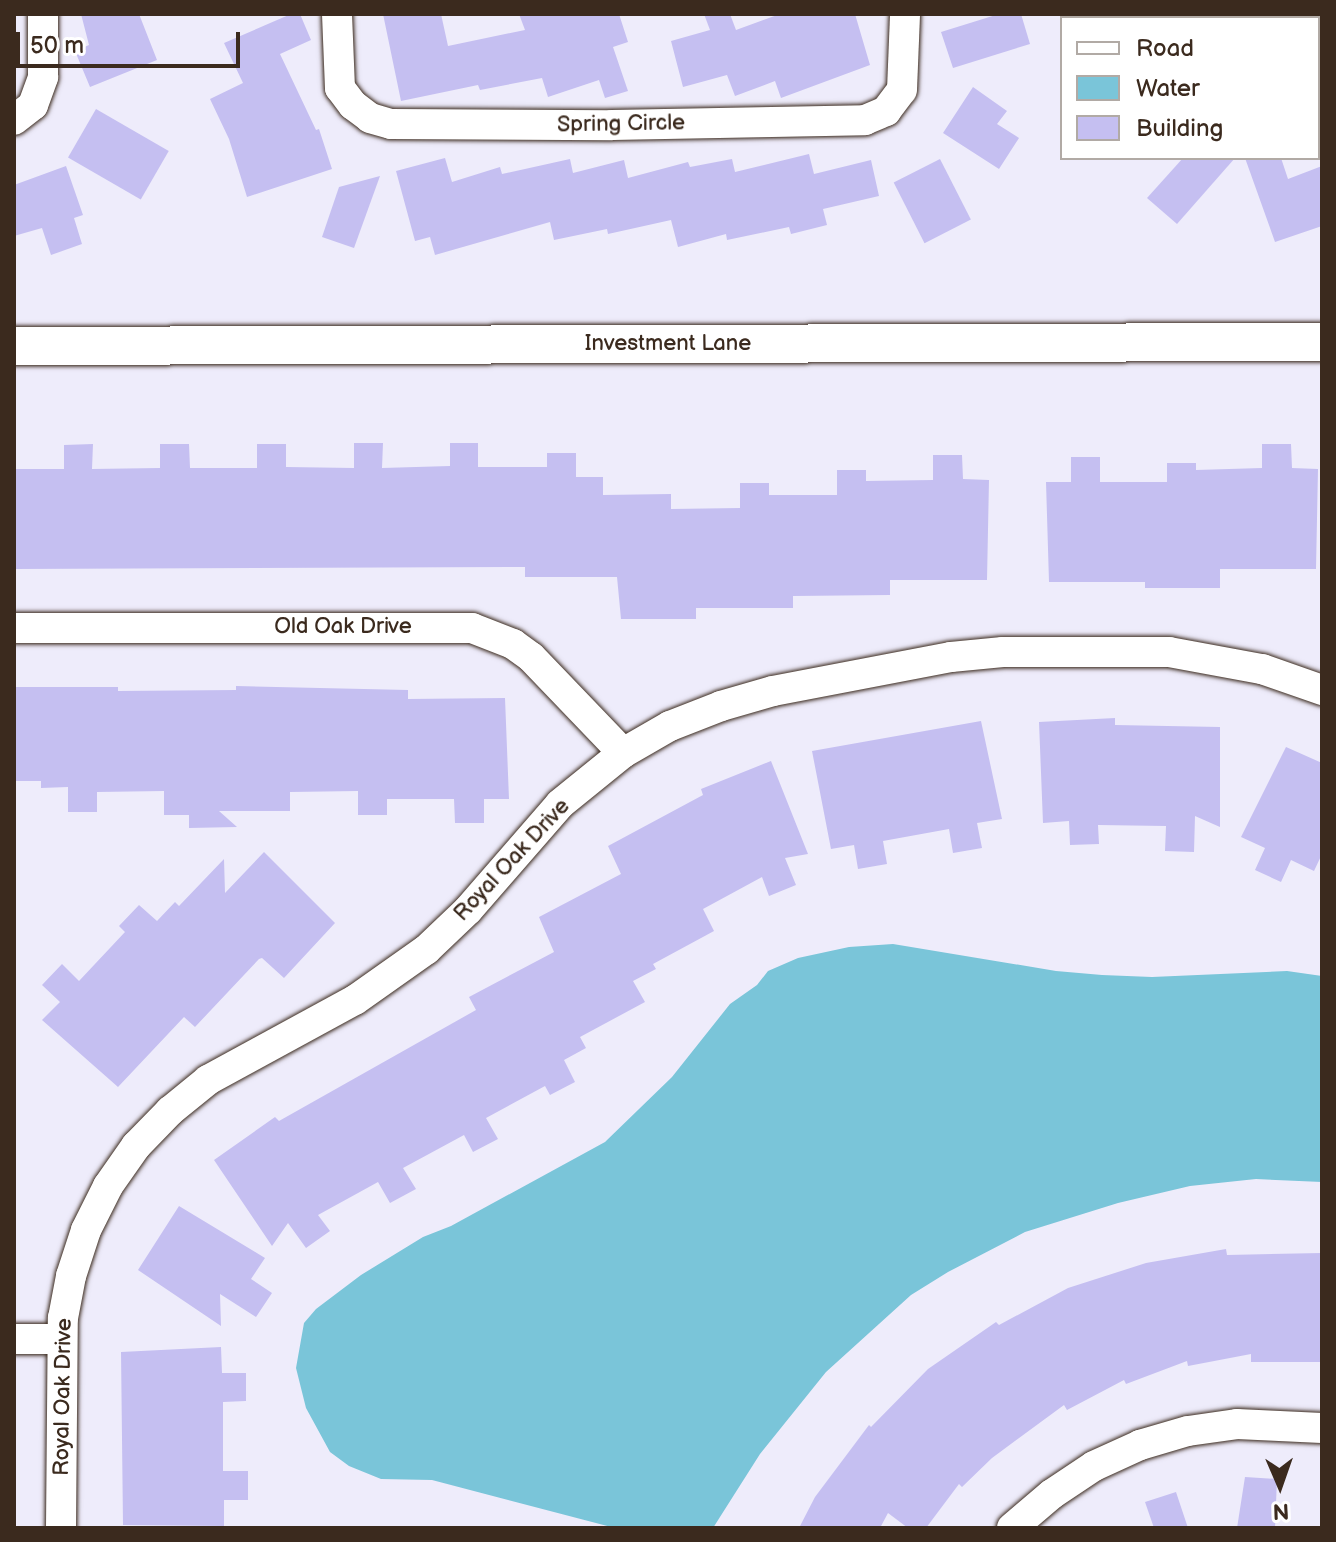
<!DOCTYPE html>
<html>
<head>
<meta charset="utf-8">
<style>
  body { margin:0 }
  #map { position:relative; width:1336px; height:1542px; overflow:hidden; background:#eeecfb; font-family:"Balsamiq Sans",sans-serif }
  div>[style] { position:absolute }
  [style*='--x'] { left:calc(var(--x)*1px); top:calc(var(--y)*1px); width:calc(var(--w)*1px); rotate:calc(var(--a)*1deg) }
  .water>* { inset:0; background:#7ac5d9 }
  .building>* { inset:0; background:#c5bff1; transform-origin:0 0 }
  .roads { filter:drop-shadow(0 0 2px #3b2a1e) drop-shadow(0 0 2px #3b2a1e) }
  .minor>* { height:30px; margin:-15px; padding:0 15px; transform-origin:15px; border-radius:15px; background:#fff }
  .tertiary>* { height:38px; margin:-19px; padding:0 19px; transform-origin:19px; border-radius:19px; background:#fff }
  span { translate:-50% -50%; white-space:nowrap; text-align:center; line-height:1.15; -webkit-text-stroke:6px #fff; paint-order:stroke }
  .street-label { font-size:22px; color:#3b2a1e }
  .frame { position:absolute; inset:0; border:16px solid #3b2a1e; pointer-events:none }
  .legend { position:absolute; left:1060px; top:16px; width:260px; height:144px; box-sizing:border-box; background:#fff; border:2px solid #b1aaa5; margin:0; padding:10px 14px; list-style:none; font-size:24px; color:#3b2a1e }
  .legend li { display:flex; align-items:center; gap:16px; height:40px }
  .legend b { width:40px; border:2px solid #b1aaa5 }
  .north { position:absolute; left:1240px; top:1446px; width:80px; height:80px; -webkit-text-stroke:6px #fff; paint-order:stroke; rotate:178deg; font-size:22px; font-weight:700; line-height:32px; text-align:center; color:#3b2a1e }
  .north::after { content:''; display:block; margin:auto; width:28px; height:36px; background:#3b2a1e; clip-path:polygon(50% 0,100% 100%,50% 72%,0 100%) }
  .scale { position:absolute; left:16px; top:32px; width:224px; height:36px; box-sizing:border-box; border:4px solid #3b2a1e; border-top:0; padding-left:10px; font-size:24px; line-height:28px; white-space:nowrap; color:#3b2a1e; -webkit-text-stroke:6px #fff; paint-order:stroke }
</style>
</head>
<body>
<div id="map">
  <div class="water">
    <div style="clip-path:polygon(893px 944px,1056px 971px,1102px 975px,1152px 977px,1287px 971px,1322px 976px,1322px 1182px,1256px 1179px,1190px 1186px,1118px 1203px,1025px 1232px,948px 1272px,911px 1295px,826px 1372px,760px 1454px,713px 1528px,615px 1528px,432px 1480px,381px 1479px,349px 1466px,330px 1452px,306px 1408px,296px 1368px,304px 1323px,316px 1309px,361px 1275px,423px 1237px,451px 1226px,605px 1142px,672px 1077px,730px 1004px,757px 985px,768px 971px,798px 958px,849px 947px)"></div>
  </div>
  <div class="building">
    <div style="clip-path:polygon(81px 14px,139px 14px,157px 60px,90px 87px,75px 51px,89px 45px)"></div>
    <div style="clip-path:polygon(291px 14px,300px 14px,311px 40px,280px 54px,316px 130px,319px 129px,332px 169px,247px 197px,229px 139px,210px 99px,243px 83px,224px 43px)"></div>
    <div style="clip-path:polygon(383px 14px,441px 14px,448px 46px,525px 30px,519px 14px,619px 14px,628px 42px,613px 47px,628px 91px,605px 98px,599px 80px,548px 97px,542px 78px,480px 90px,478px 85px,401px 101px)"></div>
    <div style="clip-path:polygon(704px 14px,730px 14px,736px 30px,780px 14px,855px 14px,870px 65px,781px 98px,775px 81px,735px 96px,727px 75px,683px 87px,671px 41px,710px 30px)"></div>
    <div style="clip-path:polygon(999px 14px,1021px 14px,1030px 44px,953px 68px,941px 32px)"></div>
    <div style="clip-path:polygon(973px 87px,1007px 111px,997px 124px,1019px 138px,999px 169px,943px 133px)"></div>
    <div style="left:96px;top:109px;width:84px;height:56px;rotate:30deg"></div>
    <div style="clip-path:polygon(809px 154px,814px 174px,871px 160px,879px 196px,823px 209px,827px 225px,791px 234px,789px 227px,727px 240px,726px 234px,678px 247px,671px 220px,608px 234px,607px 229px,554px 240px,550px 222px,435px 255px,430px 237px,415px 241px,396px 171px,445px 158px,452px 182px,500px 167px,502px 174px,570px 159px,573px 173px,624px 160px,628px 178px,688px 162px,690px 167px,732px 159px,735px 172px)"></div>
    <div style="clip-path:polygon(1183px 158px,1235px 158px,1177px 224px,1147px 198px)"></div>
    <div style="clip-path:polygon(1245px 158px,1281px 158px,1288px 179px,1322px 166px,1322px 226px,1275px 242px)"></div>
    <div style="left:940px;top:159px;width:68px;height:52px;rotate:63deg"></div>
    <div style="clip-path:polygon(66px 166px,83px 215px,74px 218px,82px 244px,51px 255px,42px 228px,14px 236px,14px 185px)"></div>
    <div style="clip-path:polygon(380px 176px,354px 248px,322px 237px,339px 187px)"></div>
    <div style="clip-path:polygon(354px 443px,383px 443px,382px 468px,450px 466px,450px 443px,478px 443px,478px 467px,547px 467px,547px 453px,576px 453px,576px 477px,603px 477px,603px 495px,671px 494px,671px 509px,740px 508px,740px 483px,769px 483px,769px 495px,837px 495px,837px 470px,866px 470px,866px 481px,933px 480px,933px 455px,962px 455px,963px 479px,989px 480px,987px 580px,890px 580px,890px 595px,793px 596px,793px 608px,696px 608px,696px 619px,621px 619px,617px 577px,525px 577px,525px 567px,14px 569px,14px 469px,64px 469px,64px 445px,93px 444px,92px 469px,160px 468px,160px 444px,189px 444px,190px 468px,257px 468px,257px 444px,286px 444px,286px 467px,354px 468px)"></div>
    <div style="clip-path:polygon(1262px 444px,1291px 444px,1292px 468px,1318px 469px,1316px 569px,1220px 569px,1220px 588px,1145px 588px,1145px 582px,1049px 582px,1046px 482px,1071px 482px,1071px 457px,1100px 457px,1100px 482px,1167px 482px,1167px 463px,1196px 463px,1196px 470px,1262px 468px)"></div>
    <div style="clip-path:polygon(236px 686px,408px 690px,408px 699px,505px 698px,509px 799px,484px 799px,484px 823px,455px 823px,454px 799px,387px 799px,387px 815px,358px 815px,358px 791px,290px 792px,290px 811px,219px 811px,237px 827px,189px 828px,189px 815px,164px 815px,164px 791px,97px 792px,97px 812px,68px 812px,68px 787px,41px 788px,41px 781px,14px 781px,14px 687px,118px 687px,118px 691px,236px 690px)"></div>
    <div style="clip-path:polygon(1115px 718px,1115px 725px,1220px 727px,1220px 827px,1195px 816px,1194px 852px,1165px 851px,1166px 826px,1098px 825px,1099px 844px,1070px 845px,1069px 821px,1043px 823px,1039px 722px)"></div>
    <div style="clip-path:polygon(981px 721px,1002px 819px,977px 823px,982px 848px,953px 853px,949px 829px,883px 841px,887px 864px,858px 869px,854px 845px,831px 849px,812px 751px)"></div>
    <div style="clip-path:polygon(1286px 747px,1322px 763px,1322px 854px,1314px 871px,1291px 860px,1281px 882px,1255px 870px,1265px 848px,1241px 837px)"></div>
    <div style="clip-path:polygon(771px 761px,808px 854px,785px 858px,796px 885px,769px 896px,762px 877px,703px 909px,714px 931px,653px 964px,656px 969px,633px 981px,645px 1002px,580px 1037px,586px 1048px,564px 1060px,575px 1082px,550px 1095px,545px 1086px,486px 1118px,498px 1139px,473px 1152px,464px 1135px,403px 1168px,416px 1189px,390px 1203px,378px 1182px,318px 1215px,330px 1231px,306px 1248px,288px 1223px,272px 1246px,214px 1160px,275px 1117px,279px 1121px,476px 1010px,469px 997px,554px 952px,539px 917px,621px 874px,608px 846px,703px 795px,701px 789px)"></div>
    <div style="clip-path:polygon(264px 852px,335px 923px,284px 978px,262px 958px,259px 959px,195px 1027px,184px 1017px,118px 1087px,42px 1020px,60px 1002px,42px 985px,62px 964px,79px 981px,125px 932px,119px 926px,139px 905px,157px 921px,175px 902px,179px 906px,224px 859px,225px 893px)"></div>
    <div style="clip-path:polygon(179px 1206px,265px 1258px,251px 1279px,272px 1293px,256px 1317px,220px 1294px,221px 1326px,138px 1270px)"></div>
    <div style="clip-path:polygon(1226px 1249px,1227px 1255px,1322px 1253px,1322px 1362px,1251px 1362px,1251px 1354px,1188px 1366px,1187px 1361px,1126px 1384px,1124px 1380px,1067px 1410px,1064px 1405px,992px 1458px,962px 1487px,959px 1484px,926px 1528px,908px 1528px,888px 1513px,880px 1528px,799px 1528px,815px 1497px,869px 1425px,871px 1427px,928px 1369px,996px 1322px,999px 1325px,1068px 1288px,1146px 1263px)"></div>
    <div style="clip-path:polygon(221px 1347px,222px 1373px,246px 1373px,246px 1401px,223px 1402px,223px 1471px,248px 1471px,248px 1500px,224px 1500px,224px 1526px,123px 1525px,121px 1352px)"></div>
    <div style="clip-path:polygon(1245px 1477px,1277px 1479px,1275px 1528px,1237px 1528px)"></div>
    <div style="clip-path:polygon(1176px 1492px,1188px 1528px,1154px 1528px,1145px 1502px)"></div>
  </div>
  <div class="roads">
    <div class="minor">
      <div style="--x:337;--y:14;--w:74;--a:87.7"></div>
      <div style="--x:340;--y:88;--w:21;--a:53"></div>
      <div style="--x:353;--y:105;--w:21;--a:37"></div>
      <div style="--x:370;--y:118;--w:22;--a:16"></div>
      <div style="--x:391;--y:124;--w:221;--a:0.3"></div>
      <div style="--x:612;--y:125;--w:253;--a:-1.1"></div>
      <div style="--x:865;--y:120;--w:23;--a:-23"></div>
      <div style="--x:886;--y:111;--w:26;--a:-53"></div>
      <div style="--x:902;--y:90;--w:76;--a:-87.7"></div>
      <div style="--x:1204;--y:14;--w:4;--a:90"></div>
      <div style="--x:14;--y:120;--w:24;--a:-38"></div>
      <div style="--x:33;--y:105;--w:30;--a:-70"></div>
      <div style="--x:43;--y:77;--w:63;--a:-90"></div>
      <div style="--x:1318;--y:122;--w:4;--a:0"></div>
      <div style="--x:14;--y:628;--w:458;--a:0"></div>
      <div style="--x:472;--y:628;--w:44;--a:21.3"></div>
      <div style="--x:513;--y:644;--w:22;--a:36"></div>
      <div style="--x:531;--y:657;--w:133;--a:46.2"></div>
      <div style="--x:14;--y:1339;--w:47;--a:0"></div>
      <div style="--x:61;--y:1528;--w:210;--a:-89.5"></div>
      <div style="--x:63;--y:1318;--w:43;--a:-79.2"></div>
      <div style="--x:71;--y:1276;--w:48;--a:-71.9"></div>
      <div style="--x:86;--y:1230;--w:49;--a:-63.4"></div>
      <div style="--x:108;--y:1186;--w:49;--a:-55"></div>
      <div style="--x:136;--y:1146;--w:49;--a:-45.8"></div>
      <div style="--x:170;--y:1111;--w:49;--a:-39.2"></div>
      <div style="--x:208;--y:1080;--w:167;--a:-28.6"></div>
      <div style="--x:355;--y:1000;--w:87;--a:-35.2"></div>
      <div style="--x:426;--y:950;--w:58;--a:-43.6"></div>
      <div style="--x:468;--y:910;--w:140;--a:-49"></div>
      <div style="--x:560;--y:804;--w:81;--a:-39"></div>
      <div style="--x:623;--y:753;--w:54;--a:-29.9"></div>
      <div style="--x:670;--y:726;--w:55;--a:-21.4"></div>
      <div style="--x:721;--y:706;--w:54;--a:-16.1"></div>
      <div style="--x:773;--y:691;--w:181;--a:-10.8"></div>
      <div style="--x:951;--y:657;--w:52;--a:-5.5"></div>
      <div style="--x:1003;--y:652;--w:166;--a:0"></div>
      <div style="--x:1169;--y:652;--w:95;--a:10.4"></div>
      <div style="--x:1262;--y:669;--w:64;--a:19.3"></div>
      <div style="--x:1012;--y:1528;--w:52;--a:-40.4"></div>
      <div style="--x:1052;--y:1494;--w:50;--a:-33.7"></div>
      <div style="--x:1094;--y:1466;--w:51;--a:-24.5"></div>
      <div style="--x:1140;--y:1445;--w:50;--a:-16.3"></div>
      <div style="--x:1188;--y:1431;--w:49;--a:-8.1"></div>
      <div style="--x:1237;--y:1424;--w:85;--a:2.7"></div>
    </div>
    <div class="tertiary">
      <div style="--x:14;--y:346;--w:1308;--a:-0.18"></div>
    </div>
  </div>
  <div class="street-label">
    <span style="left:621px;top:124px;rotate:-1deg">Spring Circle</span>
    <span style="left:668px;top:344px">Investment Lane</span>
    <span style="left:343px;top:627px">Old Oak Drive</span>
    <span style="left:512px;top:860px;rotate:-47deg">Royal Oak Drive</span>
    <span style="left:63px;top:1397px;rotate:-89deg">Royal Oak Drive</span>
  </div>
  <div class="frame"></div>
  <ul class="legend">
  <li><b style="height:10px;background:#fff"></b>Road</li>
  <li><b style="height:22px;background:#7ac5d9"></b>Water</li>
  <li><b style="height:22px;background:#c5bff1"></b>Building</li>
  </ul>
  <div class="north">N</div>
  <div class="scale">50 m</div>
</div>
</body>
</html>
